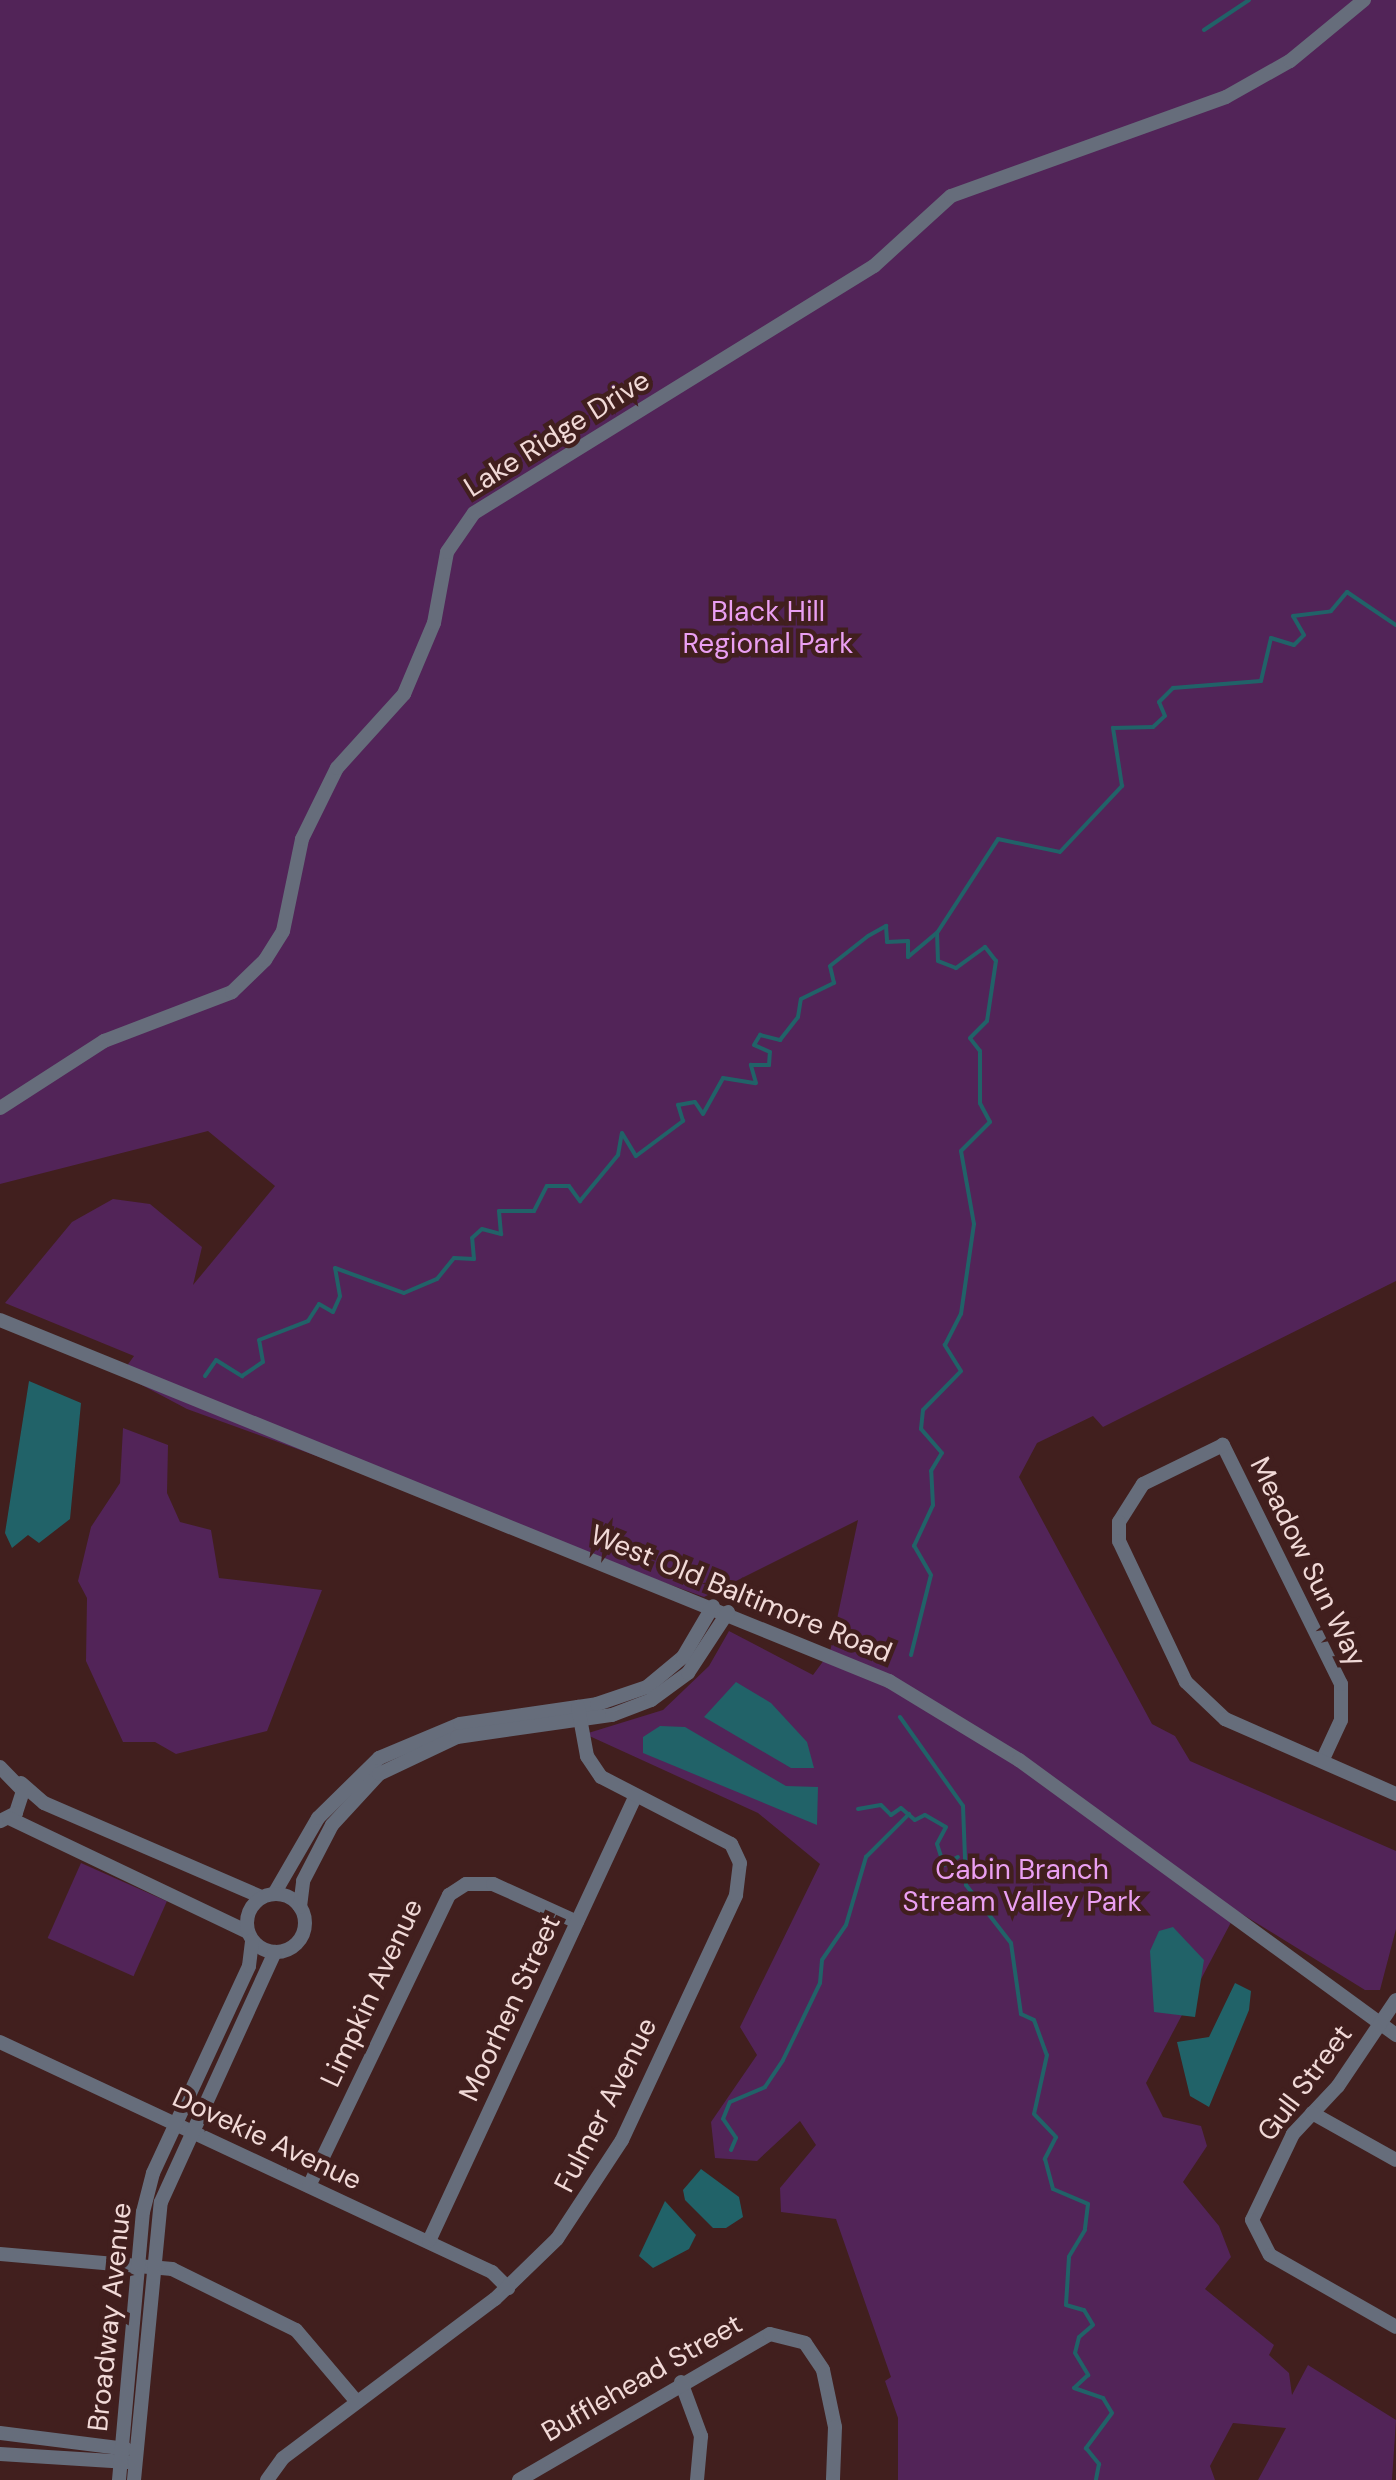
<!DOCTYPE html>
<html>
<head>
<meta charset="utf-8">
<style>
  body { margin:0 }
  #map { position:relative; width:1396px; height:2480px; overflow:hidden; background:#411f1e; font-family:"DM Sans",sans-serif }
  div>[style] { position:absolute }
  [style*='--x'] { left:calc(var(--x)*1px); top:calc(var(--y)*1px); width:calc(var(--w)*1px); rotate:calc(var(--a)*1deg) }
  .green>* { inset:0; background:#522458; transform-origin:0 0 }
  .water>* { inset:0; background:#216268 }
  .stream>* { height:4px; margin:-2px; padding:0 2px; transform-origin:2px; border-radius:2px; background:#216268 }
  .minor>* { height:14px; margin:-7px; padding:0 7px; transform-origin:7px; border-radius:7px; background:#666d7b }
  .minor>.ring { margin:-7px; padding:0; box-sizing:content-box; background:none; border:14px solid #666d7b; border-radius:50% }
  span { translate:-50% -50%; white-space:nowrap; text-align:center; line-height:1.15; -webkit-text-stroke:9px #411f1e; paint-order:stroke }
  .street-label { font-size:28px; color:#f1d9d7 }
  .park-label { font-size:28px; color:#ea9ff2 }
</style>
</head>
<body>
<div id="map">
  <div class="green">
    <div style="clip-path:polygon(0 0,1396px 0,1396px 1281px,1103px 1427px,1093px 1416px,1037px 1443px,1019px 1477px,1152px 1724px,1175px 1736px,1190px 1761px,1396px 1851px,1396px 1929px,1380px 1990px,1365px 1990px,1237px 1911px,1146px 2083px,1163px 2117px,1201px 2126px,1207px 2146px,1183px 2182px,1219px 2226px,1231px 2257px,1205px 2289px,1274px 2345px,1269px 2355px,1289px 2373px,1292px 2395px,1308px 2365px,1396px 2420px,1392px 2480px,1258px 2480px,1286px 2428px,1233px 2423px,1210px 2466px,1215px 2480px,898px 2480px,898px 2418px,885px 2381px,891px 2377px,836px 2219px,781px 2212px,780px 2188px,816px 2145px,800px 2121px,757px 2161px,715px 2158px,711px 2122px,757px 2055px,740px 2027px,820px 1864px,758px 1813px,585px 1734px,663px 1710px,709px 1666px,729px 1631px,813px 1675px,830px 1652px,858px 1520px,704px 1597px,187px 1409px,121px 1374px,134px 1356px,5px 1303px,72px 1222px,113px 1199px,150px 1204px,202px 1247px,193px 1285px,275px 1186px,208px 1131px,0 1184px)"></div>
    <div style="clip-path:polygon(123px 1428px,168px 1445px,167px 1493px,180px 1522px,211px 1530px,219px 1578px,322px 1590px,267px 1731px,176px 1754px,155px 1742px,123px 1742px,86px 1661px,87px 1598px,78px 1581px,91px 1527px,120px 1483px)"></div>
    <div style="left:81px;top:1863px;width:94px;height:82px;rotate:24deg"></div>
  </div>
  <div class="water">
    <div style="clip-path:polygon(29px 1381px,81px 1403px,70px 1519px,39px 1543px,28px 1535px,12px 1548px,5px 1533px)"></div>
    <div style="clip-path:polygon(736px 1682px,771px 1703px,807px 1742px,814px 1768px,791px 1768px,704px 1717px)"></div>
    <div style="clip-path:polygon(660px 1726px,685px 1727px,786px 1786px,818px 1787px,817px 1825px,643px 1753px,643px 1737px)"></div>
    <div style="clip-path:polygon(1173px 1927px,1204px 1960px,1195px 2017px,1154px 2012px,1150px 1951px,1159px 1931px)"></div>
    <div style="clip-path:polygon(1235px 1983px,1251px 1991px,1249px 2010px,1209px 2107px,1190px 2096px,1177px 2042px,1209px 2037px)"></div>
    <div style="clip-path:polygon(701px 2169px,739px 2197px,743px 2217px,726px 2228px,713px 2228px,685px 2200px,683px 2190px)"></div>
    <div style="clip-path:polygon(665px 2201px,696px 2235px,689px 2249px,653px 2268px,639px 2256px)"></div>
  </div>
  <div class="stream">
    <div style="--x:1204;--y:30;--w:54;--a:-33.7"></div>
    <div style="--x:205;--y:1376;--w:19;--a:-55"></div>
    <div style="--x:216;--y:1360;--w:31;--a:32"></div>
    <div style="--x:242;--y:1376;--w:25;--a:-34"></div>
    <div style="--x:263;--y:1362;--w:22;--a:-100"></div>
    <div style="--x:259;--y:1340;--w:53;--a:-21.2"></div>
    <div style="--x:308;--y:1321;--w:20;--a:-57"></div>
    <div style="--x:319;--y:1304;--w:16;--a:30"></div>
    <div style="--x:333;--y:1312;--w:17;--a:-66"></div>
    <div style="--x:340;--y:1296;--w:28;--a:-100"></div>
    <div style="--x:335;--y:1268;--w:73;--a:19.9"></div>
    <div style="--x:404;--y:1293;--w:36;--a:-23"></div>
    <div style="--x:437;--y:1279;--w:27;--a:-51"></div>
    <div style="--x:454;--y:1258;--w:20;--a:3"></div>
    <div style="--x:474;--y:1259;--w:21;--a:-95"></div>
    <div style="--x:472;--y:1238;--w:13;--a:-42"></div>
    <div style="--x:482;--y:1229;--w:20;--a:15"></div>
    <div style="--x:501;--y:1234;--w:23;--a:-95"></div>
    <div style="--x:499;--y:1211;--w:35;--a:0"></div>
    <div style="--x:534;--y:1211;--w:28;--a:-63"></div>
    <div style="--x:547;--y:1186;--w:22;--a:0"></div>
    <div style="--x:569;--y:1186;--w:19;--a:54"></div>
    <div style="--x:580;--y:1201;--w:60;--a:-50.4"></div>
    <div style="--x:618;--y:1155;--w:22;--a:-80"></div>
    <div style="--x:622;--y:1133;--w:27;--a:59"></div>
    <div style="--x:636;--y:1156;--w:59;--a:-36.7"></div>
    <div style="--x:683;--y:1121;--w:17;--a:-107"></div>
    <div style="--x:678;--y:1105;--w:17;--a:-10"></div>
    <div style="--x:695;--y:1102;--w:14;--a:56"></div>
    <div style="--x:703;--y:1114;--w:41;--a:-60.9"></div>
    <div style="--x:723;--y:1078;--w:33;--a:9"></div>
    <div style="--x:756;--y:1083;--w:19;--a:-106"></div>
    <div style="--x:751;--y:1065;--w:18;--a:0"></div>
    <div style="--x:769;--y:1065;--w:13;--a:-86"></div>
    <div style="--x:770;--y:1052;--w:17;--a:-156"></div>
    <div style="--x:754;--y:1045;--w:12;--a:-59"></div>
    <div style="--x:760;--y:1035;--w:21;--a:14"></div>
    <div style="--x:780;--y:1040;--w:29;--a:-52"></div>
    <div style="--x:798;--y:1017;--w:18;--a:-81"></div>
    <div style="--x:801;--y:999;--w:37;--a:-26"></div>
    <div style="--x:834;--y:983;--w:17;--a:-103"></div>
    <div style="--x:830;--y:966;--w:48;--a:-38.3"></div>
    <div style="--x:868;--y:936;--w:21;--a:-29"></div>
    <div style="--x:886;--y:926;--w:16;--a:86"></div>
    <div style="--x:887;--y:942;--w:21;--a:-3"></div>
    <div style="--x:908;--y:941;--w:16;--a:90"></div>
    <div style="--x:908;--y:957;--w:38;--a:-40"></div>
    <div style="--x:937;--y:933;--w:112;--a:-57"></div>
    <div style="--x:998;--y:839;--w:63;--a:11.8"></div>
    <div style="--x:1060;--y:852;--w:91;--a:-46.8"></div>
    <div style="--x:1122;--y:786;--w:59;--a:-98.8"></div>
    <div style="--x:1113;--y:728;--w:40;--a:-1.4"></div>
    <div style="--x:1153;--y:727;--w:16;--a:-43"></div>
    <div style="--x:1165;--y:716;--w:15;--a:-113"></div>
    <div style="--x:1159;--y:702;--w:20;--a:-45"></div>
    <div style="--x:1173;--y:688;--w:88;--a:-4.5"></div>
    <div style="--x:1261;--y:681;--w:44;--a:-76.9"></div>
    <div style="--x:1271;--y:638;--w:24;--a:17"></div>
    <div style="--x:1294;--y:645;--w:14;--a:-45"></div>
    <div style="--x:1304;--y:635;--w:22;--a:-120"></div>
    <div style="--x:1293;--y:616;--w:38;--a:-7"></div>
    <div style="--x:1331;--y:611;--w:25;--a:-50"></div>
    <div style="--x:1347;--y:592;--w:59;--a:34"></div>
    <div style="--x:911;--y:1655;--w:82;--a:-76"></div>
    <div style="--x:931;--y:1575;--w:34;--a:-120"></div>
    <div style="--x:914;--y:1546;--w:45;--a:-65.1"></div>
    <div style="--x:933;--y:1505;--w:34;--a:-93"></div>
    <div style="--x:931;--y:1471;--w:21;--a:-59"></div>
    <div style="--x:942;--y:1453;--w:32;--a:-131"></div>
    <div style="--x:921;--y:1429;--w:19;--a:-84"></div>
    <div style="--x:923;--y:1410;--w:54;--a:-45.7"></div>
    <div style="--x:961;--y:1371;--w:31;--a:-122"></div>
    <div style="--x:945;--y:1345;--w:35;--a:-63"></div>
    <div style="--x:961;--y:1314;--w:91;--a:-81.8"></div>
    <div style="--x:974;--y:1224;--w:74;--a:-100.1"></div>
    <div style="--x:961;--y:1151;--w:41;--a:-45"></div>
    <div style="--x:990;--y:1122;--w:21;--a:-118"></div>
    <div style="--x:980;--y:1103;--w:52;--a:-90"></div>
    <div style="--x:980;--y:1051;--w:16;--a:-128"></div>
    <div style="--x:970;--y:1038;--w:24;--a:-45"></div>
    <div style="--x:987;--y:1021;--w:61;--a:-81.5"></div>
    <div style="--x:996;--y:961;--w:18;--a:-128"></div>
    <div style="--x:985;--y:947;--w:36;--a:144"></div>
    <div style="--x:956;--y:968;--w:19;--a:-159"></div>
    <div style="--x:938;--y:961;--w:28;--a:-92"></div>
    <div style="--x:900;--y:1717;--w:109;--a:54.7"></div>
    <div style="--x:963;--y:1806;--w:79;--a:87.8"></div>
    <div style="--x:966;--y:1885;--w:73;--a:52.2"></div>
    <div style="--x:1011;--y:1943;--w:72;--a:82"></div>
    <div style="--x:1021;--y:2014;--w:14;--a:25"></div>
    <div style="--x:1034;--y:2020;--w:37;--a:70"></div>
    <div style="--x:1047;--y:2055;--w:60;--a:102.4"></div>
    <div style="--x:1034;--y:2114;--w:32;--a:46"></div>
    <div style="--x:1056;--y:2137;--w:25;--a:117"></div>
    <div style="--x:1045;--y:2159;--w:31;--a:75"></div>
    <div style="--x:1053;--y:2189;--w:38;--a:23"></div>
    <div style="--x:1088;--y:2204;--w:26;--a:97"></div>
    <div style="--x:1085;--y:2230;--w:31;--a:121"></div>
    <div style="--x:1069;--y:2257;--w:48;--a:93.6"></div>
    <div style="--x:1066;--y:2305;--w:19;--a:16"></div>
    <div style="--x:1084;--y:2310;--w:17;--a:59"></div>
    <div style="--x:1093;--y:2325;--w:18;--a:139"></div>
    <div style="--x:1079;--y:2337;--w:16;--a:104"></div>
    <div style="--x:1075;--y:2353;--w:26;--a:59"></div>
    <div style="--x:1088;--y:2375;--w:19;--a:137"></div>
    <div style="--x:1074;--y:2388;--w:31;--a:19"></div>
    <div style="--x:1103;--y:2398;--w:17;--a:59"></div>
    <div style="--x:1112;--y:2413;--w:44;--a:126.6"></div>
    <div style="--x:1086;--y:2448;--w:21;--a:51"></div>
    <div style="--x:1099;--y:2464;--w:16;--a:101"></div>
    <div style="--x:858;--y:1809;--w:23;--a:-10"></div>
    <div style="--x:881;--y:1805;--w:14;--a:45"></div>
    <div style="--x:891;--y:1815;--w:12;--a:-35"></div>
    <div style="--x:901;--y:1808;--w:18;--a:41"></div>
    <div style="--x:915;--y:1820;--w:11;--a:-27"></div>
    <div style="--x:925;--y:1815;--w:24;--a:30"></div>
    <div style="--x:946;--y:1827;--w:19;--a:118"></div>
    <div style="--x:937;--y:1844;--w:22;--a:72"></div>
    <div style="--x:944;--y:1865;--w:16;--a:-30"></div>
    <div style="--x:731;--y:2150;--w:13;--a:-67"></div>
    <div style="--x:736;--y:2138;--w:23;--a:-124"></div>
    <div style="--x:723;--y:2119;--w:18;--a:-68"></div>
    <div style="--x:730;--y:2102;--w:38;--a:-23"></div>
    <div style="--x:765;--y:2087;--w:32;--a:-56"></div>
    <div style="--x:783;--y:2060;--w:85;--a:-64.3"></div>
    <div style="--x:820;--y:1983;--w:23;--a:-85"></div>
    <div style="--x:822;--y:1960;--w:42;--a:-55.6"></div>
    <div style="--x:846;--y:1925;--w:71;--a:-73.6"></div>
    <div style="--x:866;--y:1857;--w:61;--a:-45"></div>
  </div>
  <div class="minor">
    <div style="--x:0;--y:1108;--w:124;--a:-32.8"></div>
    <div style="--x:104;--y:1041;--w:137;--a:-20.9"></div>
    <div style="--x:232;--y:992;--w:46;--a:-44.1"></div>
    <div style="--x:265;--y:960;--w:34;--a:-58"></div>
    <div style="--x:283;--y:931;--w:94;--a:-78.3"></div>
    <div style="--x:302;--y:839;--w:79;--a:-63.8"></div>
    <div style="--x:337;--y:768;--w:100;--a:-47.8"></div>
    <div style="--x:404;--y:694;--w:77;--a:-67.1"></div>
    <div style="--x:434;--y:623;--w:72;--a:-79.6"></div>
    <div style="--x:447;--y:552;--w:47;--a:-55.3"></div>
    <div style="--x:474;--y:513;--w:470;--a:-31.7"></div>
    <div style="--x:874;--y:266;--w:104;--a:-42.3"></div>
    <div style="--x:951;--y:196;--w:292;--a:-19.8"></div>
    <div style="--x:1226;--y:97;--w:73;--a:-29.4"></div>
    <div style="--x:1290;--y:61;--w:96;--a:-39.5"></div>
    <div style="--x:0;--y:1320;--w:960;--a:22.1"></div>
    <div style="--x:889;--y:1681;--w:152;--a:31.3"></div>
    <div style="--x:1019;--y:1760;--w:467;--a:36.1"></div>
    <div style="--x:1323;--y:1759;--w:43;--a:-65.2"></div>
    <div style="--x:1341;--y:1720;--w:36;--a:-90"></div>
    <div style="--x:1341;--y:1684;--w:267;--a:-116.3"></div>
    <div style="--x:1223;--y:1445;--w:89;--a:154"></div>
    <div style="--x:1143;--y:1484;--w:45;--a:122.3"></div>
    <div style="--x:1119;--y:1522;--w:19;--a:90"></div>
    <div style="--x:1119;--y:1541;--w:156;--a:64.6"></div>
    <div style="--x:1186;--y:1682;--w:54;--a:43.5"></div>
    <div style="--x:1225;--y:1719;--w:187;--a:23.7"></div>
    <div style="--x:0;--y:1767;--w:33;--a:46"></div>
    <div style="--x:23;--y:1791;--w:23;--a:108"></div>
    <div style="--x:16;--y:1813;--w:18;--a:153"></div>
    <div style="--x:21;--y:1783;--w:30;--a:41"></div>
    <div style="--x:44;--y:1803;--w:236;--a:23.4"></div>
    <div style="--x:9;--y:1818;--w:265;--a:25.5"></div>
    <div style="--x:274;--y:1894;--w:88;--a:-59.9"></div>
    <div style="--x:318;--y:1818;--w:86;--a:-44.5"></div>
    <div style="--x:379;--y:1758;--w:88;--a:-22.8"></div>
    <div style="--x:460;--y:1724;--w:138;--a:-8.3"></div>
    <div style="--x:597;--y:1704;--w:53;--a:-18.8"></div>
    <div style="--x:647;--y:1687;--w:47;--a:-39.8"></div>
    <div style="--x:683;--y:1657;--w:59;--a:-59.5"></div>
    <div class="ring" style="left:247px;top:1894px;width:44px;height:44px"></div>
    <div style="--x:300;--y:1907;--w:26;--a:-83"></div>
    <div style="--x:303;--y:1881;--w:63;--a:-62.6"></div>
    <div style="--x:332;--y:1825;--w:69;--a:-47.3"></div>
    <div style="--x:379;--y:1774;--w:86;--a:-25.4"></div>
    <div style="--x:457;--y:1737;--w:157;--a:-8.1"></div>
    <div style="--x:612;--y:1715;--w:42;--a:-21"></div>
    <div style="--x:651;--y:1700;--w:46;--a:-36.1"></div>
    <div style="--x:688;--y:1673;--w:73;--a:-56.7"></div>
    <div style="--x:1396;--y:2000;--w:104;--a:124"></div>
    <div style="--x:1338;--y:2086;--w:66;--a:133.2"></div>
    <div style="--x:1293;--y:2134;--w:95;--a:115.5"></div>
    <div style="--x:1252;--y:2220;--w:39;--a:63"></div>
    <div style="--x:1270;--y:2255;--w:145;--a:29.7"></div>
    <div style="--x:0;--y:2042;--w:543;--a:25.06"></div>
    <div style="--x:492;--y:2272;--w:23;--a:45"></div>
    <div style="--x:1312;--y:2113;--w:96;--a:29.2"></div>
    <div style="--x:309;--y:2186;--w:323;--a:-64.3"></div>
    <div style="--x:449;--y:1895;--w:20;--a:-33"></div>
    <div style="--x:466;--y:1884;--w:27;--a:0"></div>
    <div style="--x:493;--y:1884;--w:92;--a:24.3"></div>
    <div style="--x:429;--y:2241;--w:491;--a:-65.1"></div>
    <div style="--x:0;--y:2254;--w:173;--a:5"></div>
    <div style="--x:172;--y:2269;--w:138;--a:26.2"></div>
    <div style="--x:296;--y:2330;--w:94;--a:49.7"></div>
    <div style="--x:681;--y:2382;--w:58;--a:69.7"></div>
    <div style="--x:701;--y:2436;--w:44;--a:95.2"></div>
    <div style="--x:0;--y:2433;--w:127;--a:7.2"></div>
    <div style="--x:0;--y:2454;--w:128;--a:3.6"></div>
    <div style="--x:119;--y:2480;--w:269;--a:-84.9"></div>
    <div style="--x:143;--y:2212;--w:40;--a:-75.6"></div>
    <div style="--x:153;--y:2173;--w:228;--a:-65.1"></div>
    <div style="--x:249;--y:1966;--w:26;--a:-83"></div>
    <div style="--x:134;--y:2480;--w:279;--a:-84.5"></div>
    <div style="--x:161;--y:2202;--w:275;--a:-65.5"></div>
    <div style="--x:267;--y:2480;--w:27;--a:-54"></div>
    <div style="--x:283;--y:2458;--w:265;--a:-36.9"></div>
    <div style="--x:495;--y:2299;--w:86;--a:-44.1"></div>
    <div style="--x:557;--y:2239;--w:118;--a:-56.7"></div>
    <div style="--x:622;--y:2140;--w:270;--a:-65"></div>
    <div style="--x:736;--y:1895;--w:32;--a:-83"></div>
    <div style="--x:740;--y:1863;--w:21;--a:-115"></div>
    <div style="--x:731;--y:1844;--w:146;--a:-152.7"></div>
    <div style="--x:601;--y:1777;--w:25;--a:-124"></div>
    <div style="--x:587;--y:1756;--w:50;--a:-100.4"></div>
    <div style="--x:519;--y:2480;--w:290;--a:-30.2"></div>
    <div style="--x:770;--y:2334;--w:36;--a:14"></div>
    <div style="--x:805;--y:2343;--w:32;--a:56"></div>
    <div style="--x:823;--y:2370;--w:58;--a:78.1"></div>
    <div style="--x:835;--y:2427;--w:53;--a:92.2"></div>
  </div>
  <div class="street-label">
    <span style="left:557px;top:434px;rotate:-32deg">Lake Ridge Drive</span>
    <span style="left:1308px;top:1562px;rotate:64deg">Meadow Sun Way</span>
    <span style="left:741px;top:1594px;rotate:22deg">West Old Baltimore Road</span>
    <span style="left:372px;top:1993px;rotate:-65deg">Limpkin Avenue</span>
    <span style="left:510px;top:2008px;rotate:-65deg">Moorhen Street</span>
    <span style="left:1305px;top:2083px;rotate:-53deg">Gull Street</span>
    <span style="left:606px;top:2105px;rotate:-63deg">Fulmer Avenue</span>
    <span style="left:267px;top:2139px;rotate:25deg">Dovekie Avenue</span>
    <span style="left:110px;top:2317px;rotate:-84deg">Broadway Avenue</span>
    <span style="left:642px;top:2378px;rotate:-30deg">Bufflehead Street</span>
  </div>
  <div class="park-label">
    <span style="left:768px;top:628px">Black Hill<br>Regional Park</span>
    <span style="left:1022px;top:1886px">Cabin Branch<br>Stream Valley Park</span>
  </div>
</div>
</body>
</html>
